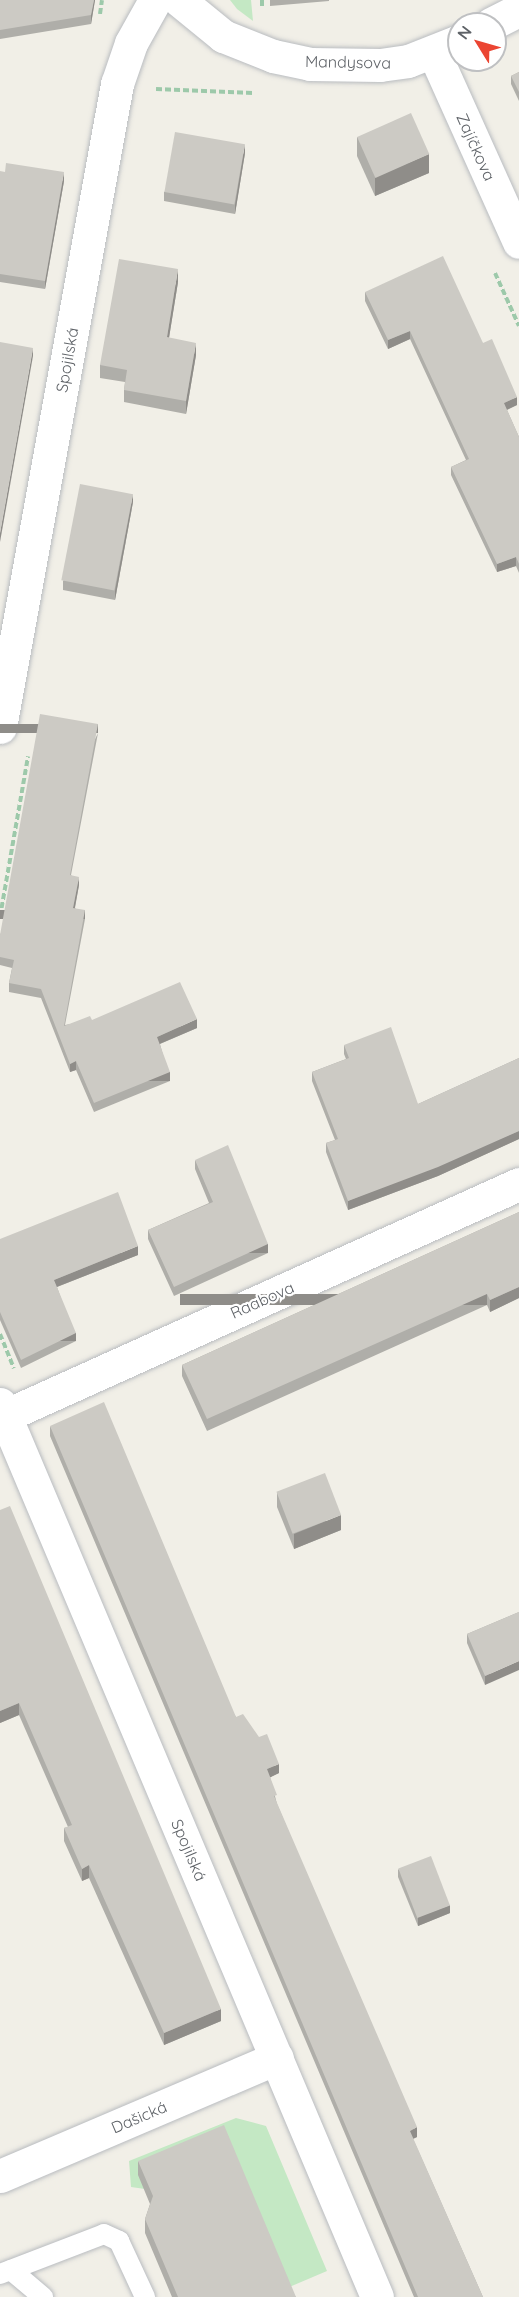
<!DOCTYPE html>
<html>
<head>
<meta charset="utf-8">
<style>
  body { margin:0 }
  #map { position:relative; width:519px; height:2297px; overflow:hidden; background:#f1efe7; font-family:Quicksand,sans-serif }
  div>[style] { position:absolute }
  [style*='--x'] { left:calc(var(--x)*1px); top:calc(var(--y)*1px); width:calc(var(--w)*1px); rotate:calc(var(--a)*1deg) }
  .green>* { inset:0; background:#c4e8c4 }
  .path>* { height:4px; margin-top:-2px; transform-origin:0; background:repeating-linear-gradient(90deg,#9dc9aa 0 6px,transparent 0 9px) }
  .roads { filter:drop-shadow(0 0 2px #b9bcc0) drop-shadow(0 0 2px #b9bcc0) }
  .lane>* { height:20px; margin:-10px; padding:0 10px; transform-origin:10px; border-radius:10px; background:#fff }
  .street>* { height:33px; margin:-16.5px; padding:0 16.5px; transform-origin:16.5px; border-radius:16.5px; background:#fff }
  .wall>* { inset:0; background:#afaea9 }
  .shaded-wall>* { inset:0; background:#8f8d89; transform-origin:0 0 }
  .building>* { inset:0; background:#cccac4; transform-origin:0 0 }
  span { translate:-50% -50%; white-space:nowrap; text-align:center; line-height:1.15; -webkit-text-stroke:4.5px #fff; paint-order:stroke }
  .street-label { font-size:16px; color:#5e6267 }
  .north { position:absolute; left:447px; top:12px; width:60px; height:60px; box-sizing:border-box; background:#fff; border:2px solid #bfc0c2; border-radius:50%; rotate:307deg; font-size:16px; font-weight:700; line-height:24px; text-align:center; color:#5e6267 }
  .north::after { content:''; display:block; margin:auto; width:21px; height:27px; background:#eb4532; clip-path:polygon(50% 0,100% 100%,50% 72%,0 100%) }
</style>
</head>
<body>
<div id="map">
  <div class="green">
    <div style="clip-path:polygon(230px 0,251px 0,253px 21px,237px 9px)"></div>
    <div style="clip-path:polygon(236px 2118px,266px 2126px,327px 2271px,287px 2288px,145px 2189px,131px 2187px,129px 2161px)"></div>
  </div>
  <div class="path">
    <div style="--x:262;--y:0;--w:9;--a:90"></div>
    <div style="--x:100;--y:14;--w:14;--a:-82"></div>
    <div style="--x:156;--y:89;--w:97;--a:2.4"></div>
    <div style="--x:495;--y:273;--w:58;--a:65.6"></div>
    <div style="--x:0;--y:917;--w:163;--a:-80.1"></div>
    <div style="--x:0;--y:1334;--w:37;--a:68"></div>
  </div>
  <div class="roads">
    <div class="lane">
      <div style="--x:11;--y:2270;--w:42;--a:40.2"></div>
      <div style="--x:0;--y:2274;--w:111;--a:-21"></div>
      <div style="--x:104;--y:2234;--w:17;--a:25"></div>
      <div style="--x:119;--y:2241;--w:62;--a:65.1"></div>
    </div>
    <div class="street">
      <div style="--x:179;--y:0;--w:57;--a:39.3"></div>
      <div style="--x:223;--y:36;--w:54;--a:21.8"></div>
      <div style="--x:273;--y:56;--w:38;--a:12"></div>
      <div style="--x:310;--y:64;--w:70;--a:0.8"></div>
      <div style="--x:380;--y:65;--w:28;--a:-8"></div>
      <div style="--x:408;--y:61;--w:55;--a:-21.4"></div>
      <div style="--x:491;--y:24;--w:31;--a:-27"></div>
      <div style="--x:434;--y:53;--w:207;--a:65.8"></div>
      <div style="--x:0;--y:727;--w:654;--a:-79.69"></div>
      <div style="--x:117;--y:84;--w:43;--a:-71.1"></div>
      <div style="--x:131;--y:43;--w:49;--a:-60.8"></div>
      <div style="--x:0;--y:1404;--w:969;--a:67.11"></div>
      <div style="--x:0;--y:1418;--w:569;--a:-24.27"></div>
      <div style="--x:0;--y:2176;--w:301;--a:-23.1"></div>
    </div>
  </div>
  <div class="wall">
    <div style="clip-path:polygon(0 0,95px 0,91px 24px,0 39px)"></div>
    <div style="clip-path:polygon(270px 0,329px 0,329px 1px,270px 6px)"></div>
    <div style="clip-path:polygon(519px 72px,519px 101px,511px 84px,511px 76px)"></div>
    <div style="clip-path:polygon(357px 137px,429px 173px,375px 196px,357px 156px)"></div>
    <div style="clip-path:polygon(245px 153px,235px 214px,164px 201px,164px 192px)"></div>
    <div style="clip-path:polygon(0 173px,64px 181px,45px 289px,0 282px)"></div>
    <div style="clip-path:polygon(178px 282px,169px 338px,196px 355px,186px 414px,124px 402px,124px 390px,125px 382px,100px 378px,100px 365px)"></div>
    <div style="clip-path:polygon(365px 292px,483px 343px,517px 405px,507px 410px,519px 437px,519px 573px,516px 566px,497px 572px,451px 475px,451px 467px,466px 460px,410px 339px,388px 349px,365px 301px)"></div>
    <div style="clip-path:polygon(133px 502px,115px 600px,63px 590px,63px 581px)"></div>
    <div style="clip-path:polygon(98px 733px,71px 875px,79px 885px,75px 908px,85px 919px,65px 1025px,92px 1020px,197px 1028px,160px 1044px,170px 1081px,94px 1112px,76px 1070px,70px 1072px,41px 998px,9px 992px,9px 983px,12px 968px,0 965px,0 935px)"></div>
    <div style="clip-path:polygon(344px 1045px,418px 1104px,519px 1058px,519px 1139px,438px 1176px,348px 1210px,326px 1152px,326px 1143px,335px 1140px,312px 1081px,312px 1072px,346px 1059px,344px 1054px)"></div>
    <div style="clip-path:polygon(195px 1160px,268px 1253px,174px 1296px,148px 1239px,148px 1230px,209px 1203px,195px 1169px)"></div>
    <div style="clip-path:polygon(519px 1212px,519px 1298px,490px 1312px,487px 1305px,207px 1431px,182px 1376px,182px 1365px)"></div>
    <div style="clip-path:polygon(0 1239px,138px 1255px,57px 1287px,76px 1341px,21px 1368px,0 1320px)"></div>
    <div style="clip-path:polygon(50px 1426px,236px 1717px,279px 1773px,270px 1777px,277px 1804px,417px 2137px,413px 2139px,483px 2297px,414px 2297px,50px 1436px)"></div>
    <div style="clip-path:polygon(277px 1492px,341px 1530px,294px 1549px,277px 1507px)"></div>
    <div style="clip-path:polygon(0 1510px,221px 2021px,164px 2045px,89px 1878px,82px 1881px,64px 1841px,64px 1828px,68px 1827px,19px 1715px,0 1723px)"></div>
    <div style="clip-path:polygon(519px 1612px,485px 1685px,467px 1643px,467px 1634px)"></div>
    <div style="clip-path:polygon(398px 1869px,450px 1913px,418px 1926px,398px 1877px)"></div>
    <div style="clip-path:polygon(138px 2161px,296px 2297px,172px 2297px,145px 2233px,145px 2219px,150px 2204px,138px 2175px)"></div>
  </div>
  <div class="shaded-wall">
    <div style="clip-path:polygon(94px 0,95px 0,91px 24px,91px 15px)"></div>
    <div style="clip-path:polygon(245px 144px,245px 153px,235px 214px,235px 205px)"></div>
    <div style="clip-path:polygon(429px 154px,429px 173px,375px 196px,375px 177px)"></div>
    <div style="clip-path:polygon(64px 172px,64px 181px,45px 289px,45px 281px)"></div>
    <div style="clip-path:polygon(178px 269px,178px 282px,167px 350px,167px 337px)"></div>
    <div style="clip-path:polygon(410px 331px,410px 339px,388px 349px,388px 340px)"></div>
    <div style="clip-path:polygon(196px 343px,196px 355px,186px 414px,186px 401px)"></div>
    <div style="clip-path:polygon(33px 348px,33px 356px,0 542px,0 533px)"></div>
    <div style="clip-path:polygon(517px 397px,517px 405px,504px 411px,504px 403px)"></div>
    <div style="clip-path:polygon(133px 494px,133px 502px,115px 600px,115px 591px)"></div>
    <div style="clip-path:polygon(516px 557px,516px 566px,497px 572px,497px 564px)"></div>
    <div style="left:98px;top:724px;width:9px;height:154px;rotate:90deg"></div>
    <div style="clip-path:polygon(79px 877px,79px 885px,73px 917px,73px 908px)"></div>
    <div style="left:85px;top:910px;width:9px;height:118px;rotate:90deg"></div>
    <div style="clip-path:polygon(197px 1019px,197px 1028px,157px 1045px,157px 1037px)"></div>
    <div style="clip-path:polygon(76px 1061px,76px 1070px,70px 1072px,70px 1064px)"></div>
    <div style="left:170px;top:1072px;width:9px;height:82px;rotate:90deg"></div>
    <div style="clip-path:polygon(519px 1131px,519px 1139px,438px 1176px,348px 1210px,348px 1201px)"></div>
    <div style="left:268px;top:1244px;width:9px;height:103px;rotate:90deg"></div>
    <div style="clip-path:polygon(138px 1246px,138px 1255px,54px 1288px,54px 1280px)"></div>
    <div style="clip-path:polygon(519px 1287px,519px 1298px,490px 1312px,490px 1300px)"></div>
    <div style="left:487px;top:1294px;width:11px;height:307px;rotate:90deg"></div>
    <div style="left:76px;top:1333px;width:8px;height:61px;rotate:90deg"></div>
    <div style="clip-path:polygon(341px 1515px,341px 1530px,294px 1549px,294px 1534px)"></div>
    <div style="clip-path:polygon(519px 1661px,519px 1670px,485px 1685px,485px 1676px)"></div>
    <div style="clip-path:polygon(19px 1703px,19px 1715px,0 1723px,0 1711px)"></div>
    <div style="clip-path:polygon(279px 1764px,279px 1773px,267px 1779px,267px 1769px)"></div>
    <div style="clip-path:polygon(89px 1865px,89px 1878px,82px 1881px,82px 1869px)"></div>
    <div style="clip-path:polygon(450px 1905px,450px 1913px,418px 1926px,418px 1917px)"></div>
    <div style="clip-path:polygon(221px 2009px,221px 2021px,164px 2045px,164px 2033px)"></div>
    <div style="clip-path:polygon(417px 2127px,417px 2137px,410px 2140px,410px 2131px)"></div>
  </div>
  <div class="building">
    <div style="clip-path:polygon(0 0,94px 0,91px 15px,0 30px)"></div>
    <div style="clip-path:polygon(519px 72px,519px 92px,511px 76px)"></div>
    <div style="left:411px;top:113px;width:45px;height:59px;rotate:66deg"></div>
    <div style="left:175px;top:132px;width:71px;height:61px;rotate:10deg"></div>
    <div style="clip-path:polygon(6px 163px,64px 172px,45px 281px,0 274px,0 171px,5px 172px)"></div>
    <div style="clip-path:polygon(443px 256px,483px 343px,492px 339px,517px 397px,504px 403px,519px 437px,519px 564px,516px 557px,497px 564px,451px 467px,469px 459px,410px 331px,388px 340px,365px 292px)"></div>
    <div style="clip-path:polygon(119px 259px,178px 269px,167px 337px,196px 343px,186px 401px,124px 390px,127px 370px,100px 365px)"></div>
    <div style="clip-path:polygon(0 342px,33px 348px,0 533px)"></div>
    <div style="left:80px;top:484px;width:54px;height:98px;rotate:11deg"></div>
    <div style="clip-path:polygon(40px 714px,98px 724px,70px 875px,79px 877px,73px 908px,85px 910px,64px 1026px,90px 1016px,92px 1020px,180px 982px,197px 1019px,157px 1037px,170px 1072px,94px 1103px,76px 1061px,70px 1064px,41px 989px,9px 983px,14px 960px,0 957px,0 935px)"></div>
    <div style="clip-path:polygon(391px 1027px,418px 1104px,519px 1058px,519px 1131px,438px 1167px,348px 1201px,326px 1143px,338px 1139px,312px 1072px,349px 1058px,344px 1045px)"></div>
    <div style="clip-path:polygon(228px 1145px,268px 1244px,174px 1287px,148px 1230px,213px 1202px,195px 1160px)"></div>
    <div style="clip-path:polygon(118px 1192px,138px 1246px,54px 1280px,76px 1333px,21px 1360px,0 1312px,0 1239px)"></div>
    <div style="clip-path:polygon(519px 1212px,519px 1287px,490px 1300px,487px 1294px,207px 1419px,182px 1365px)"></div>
    <div style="clip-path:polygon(104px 1402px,236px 1717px,243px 1714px,259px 1737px,267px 1734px,279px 1764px,267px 1769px,277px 1795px,274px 1796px,417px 2127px,410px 2131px,483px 2297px,418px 2297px,50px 1426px)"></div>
    <div style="left:325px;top:1473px;width:45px;height:52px;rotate:69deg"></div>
    <div style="clip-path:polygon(10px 1506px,221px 2009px,164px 2033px,89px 1865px,82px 1869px,64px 1828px,72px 1825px,19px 1703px,0 1711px,0 1510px)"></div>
    <div style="clip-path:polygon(519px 1612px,519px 1661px,485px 1676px,467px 1634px)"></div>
    <div style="left:431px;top:1856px;width:53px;height:35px;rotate:69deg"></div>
    <div style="clip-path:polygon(224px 2125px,296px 2297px,178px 2297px,145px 2219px,153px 2196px,138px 2161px)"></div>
  </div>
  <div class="street-label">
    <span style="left:348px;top:62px;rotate:1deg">Mandysova</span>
    <span style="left:476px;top:147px;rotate:66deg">Zajíčkova</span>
    <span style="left:67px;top:360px;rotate:-80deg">Spojilská</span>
    <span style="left:262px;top:1300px;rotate:-24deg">Raabova</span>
    <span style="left:189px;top:1850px;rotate:67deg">Spojilská</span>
    <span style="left:139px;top:2117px;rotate:-23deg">Dašická</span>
  </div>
  <div class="north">N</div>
</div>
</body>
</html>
